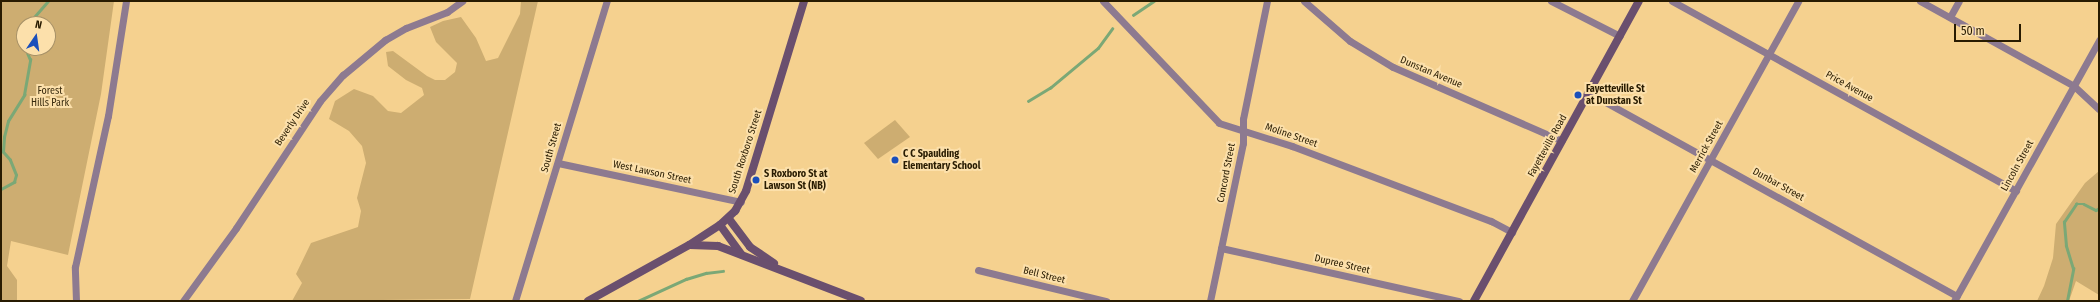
<!DOCTYPE html>
<html>
<head>
<meta charset="utf-8">
<style>
  body { margin:0 }
  #map { position:relative; width:2100px; height:302px; overflow:hidden; background:#f5d18f; font-family:"Fira Sans Condensed",sans-serif }
  div>[style] { position:absolute }
  [style*='--x'] { left:calc(var(--x)*1px); top:calc(var(--y)*1px); width:calc(var(--w)*1px); rotate:calc(var(--a)*1deg) }
  .green>* { inset:0; background:#cdad71 }
  .stream>* { height:2.5px; margin:-1.25px; padding:0 1.25px; transform-origin:1.25px; border-radius:1.25px; background:#7ba876 }
  .street>* { height:7px; margin:-3.5px; padding:0 3.5px; transform-origin:3.5px; border-radius:3.5px; background:#8d7a90 }
  .secondary>* { height:8px; margin:-4px; padding:0 4px; transform-origin:4px; border-radius:4px; background:#6a4f6e }
  .dots>* { width:11px; height:11px; translate:-50% -50%; box-sizing:border-box; border:2px solid #fce0ab; border-radius:50% }
  span { translate:-50% -50%; white-space:nowrap; text-align:center; line-height:1.15; -webkit-text-stroke:4px #fce0ab; paint-order:stroke }
  .street-label { font-size:10px; color:#281b01 }
  .poi-label { font-size:10px; color:#281b01; font-weight:700 }
  .left { translate:0 -50%; text-align:left }
  .park-label { font-size:10px; color:#36280c }
  .frame { position:absolute; inset:0; border:2px solid #281b01; pointer-events:none }
  .north { position:absolute; left:16px; top:16px; width:40px; height:40px; box-sizing:border-box; background:#fce0ab; border:1px solid #a79167; border-radius:50%; rotate:13deg; font-size:11px; font-weight:700; line-height:16px; text-align:center; color:#281b01 }
  .north::after { content:''; display:block; margin:auto; width:14px; height:18px; background:#1a4fbb; clip-path:polygon(50% 0,100% 100%,50% 72%,0 100%) }
  .scale { position:absolute; left:1954px; top:24px; width:67px; height:18px; box-sizing:border-box; border:2px solid #281b01; border-top:0; padding-left:5px; font-size:12px; line-height:14px; white-space:nowrap; color:#281b01; -webkit-text-stroke:3px #fce0ab; paint-order:stroke }
</style>
</head>
<body>
<div id="map">
  <div class="green">
    <div style="clip-path:polygon(evenodd,1px 1px,114px 1px,101px 94px,68px 255px,11px 241px,7px 266px,17px 280px,17px 301px,1px 301px,1px 1px,24px 24px,48px 24px,48px 48px,24px 48px,24px 24px)"></div>
    <div style="clip-path:polygon(521px 1px,538px 1px,470px 299px,292px 301px,302px 283px,296px 274px,311px 243px,358px 227px,361px 211px,357px 198px,366px 163px,362px 146px,349px 131px,329px 119px,335px 101px,354px 89px,373px 96px,388px 111px,401px 113px,424px 95px,422px 88px,406px 80px,388px 66px,386px 52px,393px 51px,427px 76px,435px 80px,445px 80px,455px 72px,457px 63px,436px 42px,430px 27px,443px 21px,461px 17px,476px 38px,486px 61px,498px 58px,520px 14px)"></div>
    <div style="clip-path:polygon(895px 120px,910px 137px,878px 159px,864px 143px)"></div>
    <div style="clip-path:polygon(2099px 171px,2099px 295px,2076px 281px,2069px 301px,2037px 301px,2044px 286px,2053px 258px,2056px 224px,2085px 183px)"></div>
  </div>
  <div class="stream">
    <div style="--x:1133;--y:15;--w:25;--a:-34"></div>
    <div style="--x:28;--y:24;--w:30;--a:-49"></div>
    <div style="--x:24;--y:41;--w:3;--a:90"></div>
    <div style="--x:1028;--y:101;--w:26;--a:-31"></div>
    <div style="--x:1050;--y:88;--w:62;--a:-39.8"></div>
    <div style="--x:1098;--y:48;--w:24;--a:-54"></div>
    <div style="--x:1;--y:189;--w:15;--a:-28"></div>
    <div style="--x:14;--y:182;--w:7;--a:-74"></div>
    <div style="--x:16;--y:175;--w:16;--a:-112"></div>
    <div style="--x:10;--y:160;--w:11;--a:-131"></div>
    <div style="--x:3;--y:152;--w:15;--a:-86"></div>
    <div style="--x:4;--y:137;--w:16;--a:-76"></div>
    <div style="--x:8;--y:121;--w:31;--a:-58"></div>
    <div style="--x:24;--y:95;--w:36;--a:-80"></div>
    <div style="--x:30;--y:60;--w:13;--a:-113"></div>
    <div style="--x:638;--y:301;--w:53;--a:-24.6"></div>
    <div style="--x:686;--y:279;--w:21;--a:-17"></div>
    <div style="--x:706;--y:273;--w:17;--a:-7"></div>
    <div style="--x:2067;--y:301;--w:33;--a:-79"></div>
    <div style="--x:2073;--y:269;--w:24;--a:-107"></div>
    <div style="--x:2066;--y:246;--w:24;--a:-95"></div>
    <div style="--x:2064;--y:222;--w:22;--a:-56"></div>
    <div style="--x:2076;--y:204;--w:8;--a:0"></div>
    <div style="--x:2084;--y:204;--w:13;--a:27"></div>
    <div style="--x:2096;--y:210;--w:4;--a:-34"></div>
  </div>
  <div class="street">
    <div style="--x:1103;--y:1;--w:168;--a:46.4"></div>
    <div style="--x:1219;--y:123;--w:77;--a:17.5"></div>
    <div style="--x:1292;--y:146;--w:213;--a:20.7"></div>
    <div style="--x:1491;--y:221;--w:24;--a:28"></div>
    <div style="--x:1304;--y:1;--w:61;--a:41"></div>
    <div style="--x:1350;--y:41;--w:50;--a:31.2"></div>
    <div style="--x:1393;--y:67;--w:184;--a:23.6"></div>
    <div style="--x:1551;--y:1;--w:77;--a:26.9"></div>
    <div style="--x:1672;--y:1;--w:393;--a:28.9"></div>
    <div style="--x:1920;--y:1;--w:176;--a:28.9"></div>
    <div style="--x:2074;--y:86;--w:34;--a:43"></div>
    <div style="--x:1950;--y:17;--w:18;--a:-61"></div>
    <div style="--x:1589;--y:93;--w:420;--a:28.9"></div>
    <div style="--x:558;--y:163;--w:187;--a:12"></div>
    <div style="--x:1221;--y:248;--w:244;--a:12.6"></div>
    <div style="--x:978;--y:270;--w:132;--a:13.6"></div>
    <div style="--x:76;--y:301;--w:34;--a:-92"></div>
    <div style="--x:75;--y:267;--w:155;--a:-77.7"></div>
    <div style="--x:108;--y:116;--w:116;--a:-81.1"></div>
    <div style="--x:183;--y:301;--w:90;--a:-54"></div>
    <div style="--x:236;--y:228;--w:152;--a:-56.5"></div>
    <div style="--x:320;--y:101;--w:35;--a:-49"></div>
    <div style="--x:343;--y:75;--w:55;--a:-39.8"></div>
    <div style="--x:385;--y:40;--w:24;--a:-30"></div>
    <div style="--x:406;--y:28;--w:44;--a:-21.3"></div>
    <div style="--x:447;--y:12;--w:19;--a:-36"></div>
    <div style="--x:515;--y:301;--w:314;--a:-73"></div>
    <div style="--x:1210;--y:301;--w:161;--a:-78.2"></div>
    <div style="--x:1243;--y:143;--w:24;--a:-90"></div>
    <div style="--x:1243;--y:119;--w:120;--a:-78.5"></div>
    <div style="--x:1632;--y:301;--w:343;--a:-61"></div>
    <div style="--x:1954;--y:301;--w:299;--a:-60.9"></div>
  </div>
  <div class="secondary">
    <div style="--x:729;--y:219;--w:35;--a:53"></div>
    <div style="--x:750;--y:247;--w:29;--a:34"></div>
    <div style="--x:720;--y:225;--w:36;--a:54"></div>
    <div style="--x:690;--y:245;--w:28;--a:2"></div>
    <div style="--x:718;--y:246;--w:153;--a:21"></div>
    <div style="--x:588;--y:301;--w:115;--a:-29"></div>
    <div style="--x:689;--y:245;--w:37;--a:-33"></div>
    <div style="--x:720;--y:225;--w:21;--a:-43"></div>
    <div style="--x:735;--y:211;--w:23;--a:-61"></div>
    <div style="--x:746;--y:191;--w:199;--a:-73"></div>
    <div style="--x:1474;--y:301;--w:342;--a:-61.2"></div>
  </div>
  <div class="dots">
    <div style="left:1578px;top:95px;background:#1a4fbb"></div>
    <div style="left:895px;top:160px;background:#1a4fbb"></div>
    <div style="left:756px;top:180px;background:#1a4fbb"></div>
  </div>
  <div class="street-label">
    <span style="left:1431px;top:73px;rotate:23deg">Dunstan Avenue</span>
    <span style="left:1849px;top:87px;rotate:29deg">Price Avenue</span>
    <span style="left:293px;top:123px;rotate:-56deg">Beverly Drive</span>
    <span style="left:1291px;top:136px;rotate:19deg">Moline Street</span>
    <span style="left:1548px;top:146px;rotate:-61deg">Fayetteville Road</span>
    <span style="left:1707px;top:147px;rotate:-61deg">Merrick Street</span>
    <span style="left:552px;top:148px;rotate:-74deg">South Street</span>
    <span style="left:746px;top:152px;rotate:-72deg">South Roxboro Street</span>
    <span style="left:2018px;top:166px;rotate:-61deg">Lincoln Street</span>
    <span style="left:652px;top:173px;rotate:12deg">West Lawson Street</span>
    <span style="left:1227px;top:173px;rotate:-79deg">Concord Street</span>
    <span style="left:1778px;top:185px;rotate:29deg">Dunbar Street</span>
    <span style="left:1342px;top:265px;rotate:13deg">Dupree Street</span>
    <span style="left:1044px;top:276px;rotate:14deg">Bell Street</span>
  </div>
  <div class="poi-label">
    <span class="left" style="left:1586px;top:95px">Fayetteville St<br>at Dunstan St</span>
    <span class="left" style="left:903px;top:160px">C C Spaulding<br>Elementary School</span>
    <span class="left" style="left:764px;top:180px">S Roxboro St at<br>Lawson St (NB)</span>
  </div>
  <div class="park-label">
    <span style="left:50px;top:97px">Forest<br>Hills Park</span>
  </div>
  <div class="frame"></div>
  <div class="north">N</div>
  <div class="scale">50 m</div>
</div>
</body>
</html>
